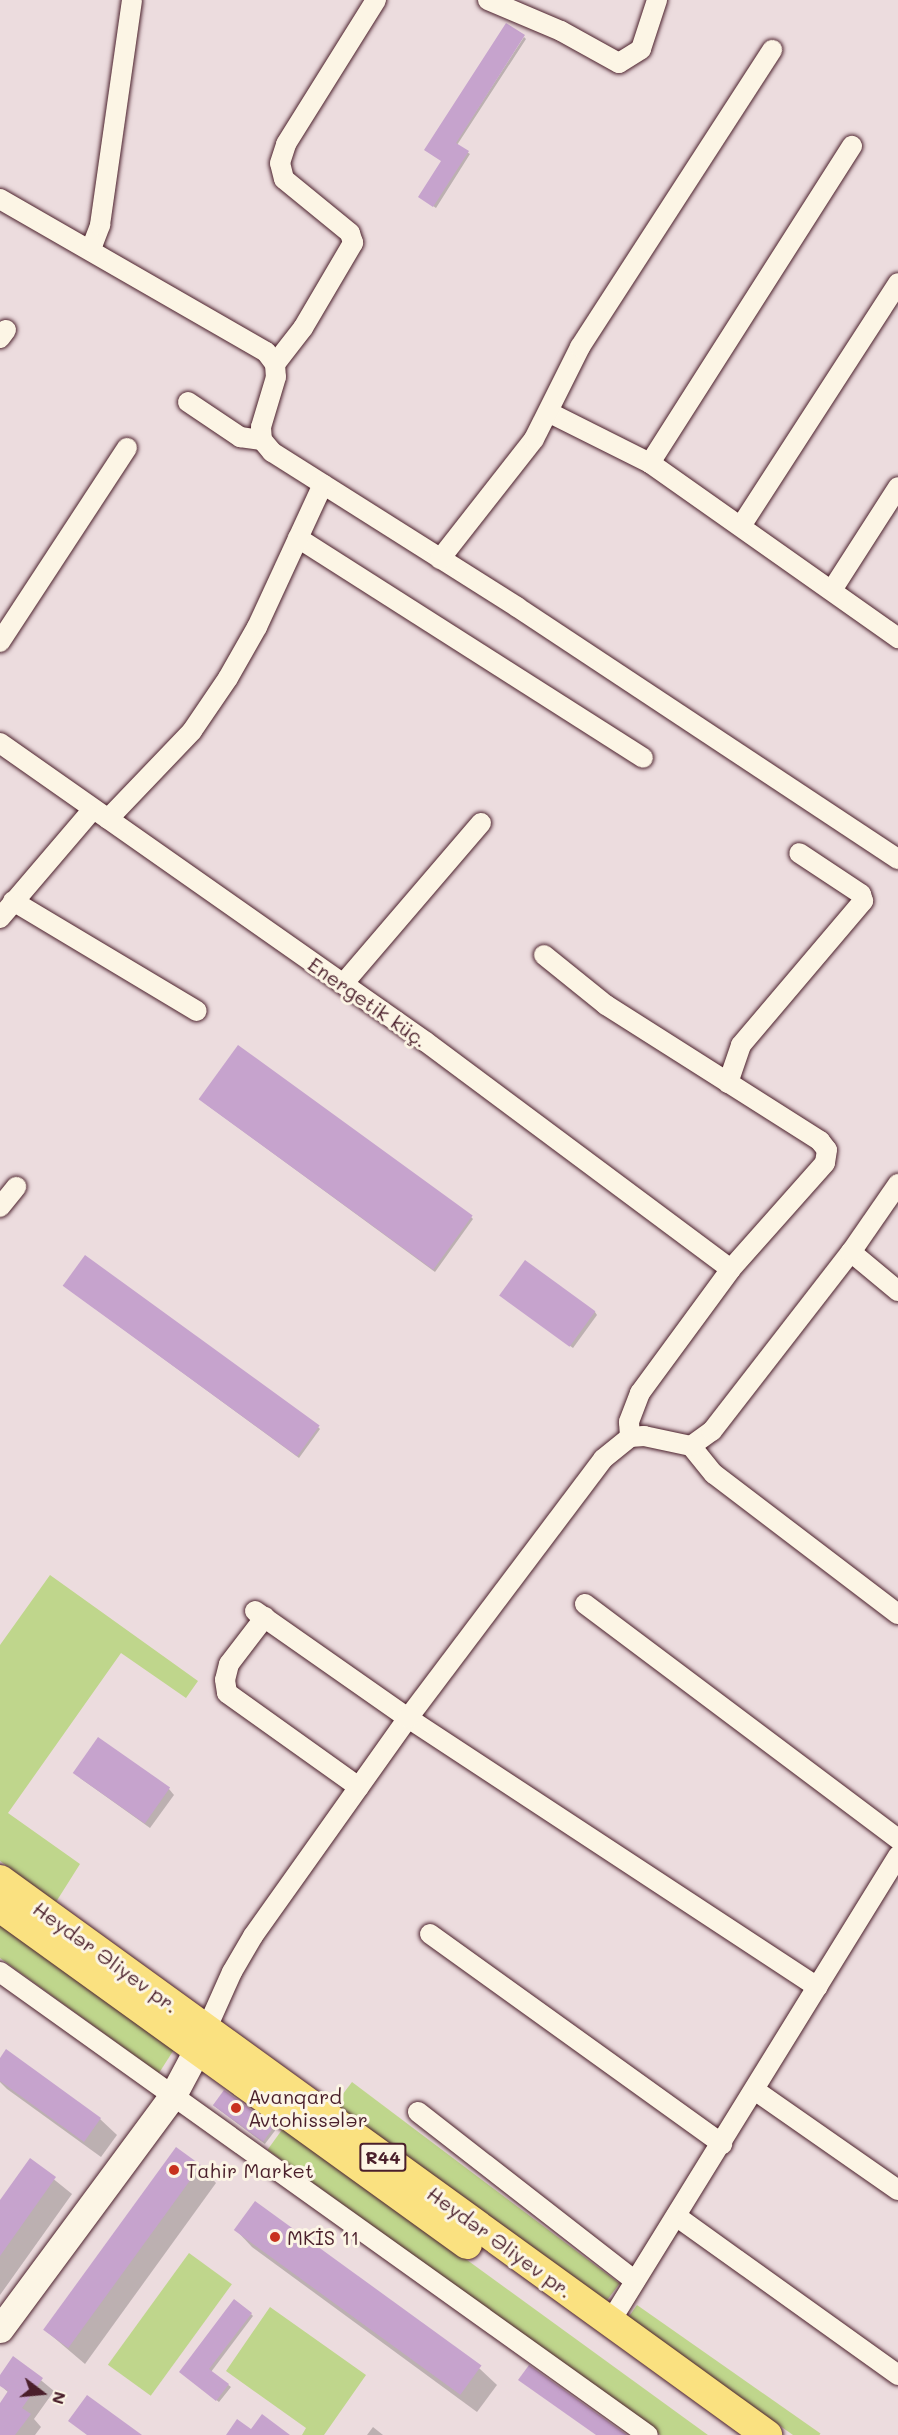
<!DOCTYPE html>
<html>
<head>
<meta charset="utf-8">
<style>
  body { margin:0 }
  #map { position:relative; width:898px; height:2435px; overflow:hidden; background:#ecdcde; font-family:Mali,sans-serif }
  div>[style] { position:absolute }
  [style*='--x'] { left:calc(var(--x)*1px); top:calc(var(--y)*1px); width:calc(var(--w)*1px); rotate:calc(var(--a)*1deg) }
  .green>* { inset:0; background:#bfd68c; transform-origin:0 0 }
  .shadow>* { inset:0; background:#0003; transform-origin:0 0 }
  .building>* { inset:0; background:#c6a3cd; transform-origin:0 0 }
  .roads { filter:drop-shadow(0 0 2px #4a1f2b) drop-shadow(0 0 2px #4a1f2b) }
  .street>* { height:20px; margin:-10px; padding:0 10px; transform-origin:10px; border-radius:10px; background:#fcf5e5 }
  .secondary>* { height:27px; margin:-13.5px; padding:0 13.5px; transform-origin:13.5px; border-radius:13.5px; background:#fcf5e5 }
  .primary>* { height:30px; margin:-15px; padding:0 15px; transform-origin:15px; border-radius:15px; background:#fae180 }
  .dots>* { width:16px; height:16px; translate:-50% -50%; box-sizing:border-box; border:3px solid #fcf5e5; border-radius:50% }
  span { translate:-50% -50%; white-space:nowrap; text-align:center; line-height:1.15; -webkit-text-stroke:6px #fcf5e5; paint-order:stroke }
  .shield-label span { padding:2px 4px; background:#fcf5e5; border:2px solid; border-radius:4px; -webkit-text-stroke-width:0 }
  .shield-label { font-size:18px; color:#4a1f2b; font-weight:700 }
  .street-label { font-size:20px; color:#4a1f2b }
  .poi-label { font-size:20px; color:#4a1f2b }
  .left { translate:0 -50%; text-align:left }
  .north { position:absolute; left:12px; top:2363px; width:60px; height:60px; -webkit-text-stroke:4px #fcf5e5; paint-order:stroke; rotate:106deg; font-size:16px; font-weight:700; line-height:24px; text-align:center; color:#4a1f2b }
  .north::after { content:''; display:block; margin:auto; width:21px; height:27px; background:#4a1f2b; clip-path:polygon(50% 0,100% 100%,50% 72%,0 100%) }
</style>
</head>
<body>
<div id="map">
  <div class="green">
    <div style="clip-path:polygon(50px 1575px,198px 1681px,186px 1698px,121px 1653px,8px 1813px,80px 1864px,56px 1902px,0 1861px,0 1645px)"></div>
    <div style="clip-path:polygon(0 1920px,175px 2048px,159px 2073px,0 1958px)"></div>
    <div style="left:352px;top:2082px;width:335px;height:33px;rotate:37deg"></div>
    <div style="left:284px;top:2127px;width:529px;height:28px;rotate:36deg"></div>
    <div style="left:189px;top:2253px;width:53px;height:138px;rotate:36deg"></div>
    <div style="left:637px;top:2305px;width:224px;height:17px;rotate:35deg"></div>
    <div style="clip-path:polygon(270px 2307px,366px 2375px,324px 2435px,302px 2435px,306px 2428px,226px 2371px)"></div>
  </div>
  <div class="shadow">
    <div style="clip-path:polygon(524px 37px,526px 39px,457px 145px,470px 154px,436px 208px,420px 197px)"></div>
    <div style="clip-path:polygon(203px 1102px,471px 1217px,473px 1219px,435px 1272px)"></div>
    <div style="clip-path:polygon(85px 1258px,318px 1427px,320px 1429px,299px 1458px,67px 1288px)"></div>
    <div style="clip-path:polygon(504px 1298px,595px 1312px,597px 1315px,573px 1348px)"></div>
    <div style="clip-path:polygon(80px 1778px,169px 1789px,174px 1795px,150px 1828px)"></div>
    <div style="clip-path:polygon(0 2060px,100px 2119px,117px 2135px,101px 2157px,7px 2089px,0 2082px)"></div>
    <div style="left:224px;top:2092px;width:64px;height:17px;rotate:37deg"></div>
    <div style="clip-path:polygon(30px 2160px,72px 2194px,0 2295px,0 2203px)"></div>
    <div style="clip-path:polygon(200px 2166px,216px 2183px,85px 2364px,45px 2330px)"></div>
    <div style="clip-path:polygon(255px 2203px,480px 2369px,497px 2385px,477px 2412px,252px 2247px,236px 2230px)"></div>
    <div style="clip-path:polygon(251px 2314px,253px 2316px,211px 2372px,231px 2387px,219px 2402px,183px 2374px)"></div>
    <div style="clip-path:polygon(14px 2358px,54px 2391px,34px 2419px,41px 2427px,35px 2435px,0 2435px,0 2405px,9px 2393px,0 2385px,0 2378px)"></div>
    <div style="clip-path:polygon(373px 2427px,383px 2435px,367px 2435px)"></div>
  </div>
  <div class="building">
    <div style="clip-path:polygon(506px 23px,525px 35px,456px 143px,469px 151px,433px 207px,418px 197px,441px 161px,424px 150px)"></div>
    <div style="left:238px;top:1045px;width:290px;height:67px;rotate:36deg"></div>
    <div style="left:85px;top:1255px;width:290px;height:38px;rotate:36deg"></div>
    <div style="left:525px;top:1260px;width:87px;height:44px;rotate:36deg"></div>
    <div style="left:98px;top:1737px;width:88px;height:44px;rotate:35deg"></div>
    <div style="clip-path:polygon(6px 2049px,101px 2118px,84px 2142px,0 2081px,0 2058px)"></div>
    <div style="left:224px;top:2090px;width:62px;height:19px;rotate:36deg"></div>
    <div style="left:176px;top:2147px;width:31px;height:226px;rotate:36deg"></div>
    <div style="clip-path:polygon(30px 2158px,56px 2177px,0 2256px,0 2200px)"></div>
    <div style="left:255px;top:2201px;width:280px;height:36px;rotate:36deg"></div>
    <div style="clip-path:polygon(234px 2299px,252px 2313px,209px 2369px,229px 2384px,216px 2401px,179px 2372px)"></div>
    <div style="clip-path:polygon(13px 2356px,43px 2378px,22px 2408px,31px 2414px,15px 2435px,0 2435px,0 2403px,8px 2391px,0 2386px,0 2375px)"></div>
    <div style="clip-path:polygon(529px 2365px,627px 2435px,596px 2435px,518px 2380px)"></div>
    <div style="clip-path:polygon(87px 2395px,142px 2435px,87px 2435px,68px 2421px)"></div>
    <div style="clip-path:polygon(262px 2414px,290px 2435px,226px 2435px,237px 2419px,251px 2429px)"></div>
  </div>
  <div class="roads">
    <div class="street">
      <div style="--x:488;--y:0;--w:79;--a:23"></div>
      <div style="--x:561;--y:31;--w:66;--a:28.9"></div>
      <div style="--x:619;--y:63;--w:26;--a:-32"></div>
      <div style="--x:641;--y:49;--w:52;--a:-71.9"></div>
      <div style="--x:0;--y:199;--w:307;--a:29.9"></div>
      <div style="--x:266;--y:352;--w:15;--a:53"></div>
      <div style="--x:275;--y:364;--w:13;--a:86"></div>
      <div style="--x:276;--y:377;--w:52;--a:106.7"></div>
      <div style="--x:261;--y:427;--w:13;--a:86"></div>
      <div style="--x:262;--y:440;--w:16;--a:50"></div>
      <div style="--x:272;--y:452;--w:290;--a:32.3"></div>
      <div style="--x:517;--y:607;--w:457;--a:33.5"></div>
      <div style="--x:91;--y:249;--w:26;--a:-69"></div>
      <div style="--x:100;--y:225;--w:227;--a:-81.9"></div>
      <div style="--x:0;--y:338;--w:10;--a:-53"></div>
      <div style="--x:275;--y:364;--w:46;--a:-52.1"></div>
      <div style="--x:303;--y:328;--w:99;--a:-59.5"></div>
      <div style="--x:353;--y:243;--w:10;--a:-107"></div>
      <div style="--x:350;--y:233;--w:85;--a:-140.7"></div>
      <div style="--x:284;--y:179;--w:16;--a:-104"></div>
      <div style="--x:280;--y:163;--w:20;--a:-72"></div>
      <div style="--x:286;--y:144;--w:170;--a:-58"></div>
      <div style="--x:188;--y:402;--w:63;--a:33.9"></div>
      <div style="--x:240;--y:437;--w:22;--a:8"></div>
      <div style="--x:550;--y:413;--w:112;--a:26.6"></div>
      <div style="--x:650;--y:463;--w:304;--a:35.2"></div>
      <div style="--x:650;--y:463;--w:376;--a:-57.5"></div>
      <div style="--x:741;--y:526;--w:289;--a:-57.1"></div>
      <div style="--x:298;--y:538;--w:409;--a:32.5"></div>
      <div style="--x:440;--y:559;--w:152;--a:-51.9"></div>
      <div style="--x:534;--y:439;--w:103;--a:-63.4"></div>
      <div style="--x:580;--y:347;--w:354;--a:-57.1"></div>
      <div style="--x:832;--y:590;--w:122;--a:-57.3"></div>
      <div style="--x:0;--y:642;--w:232;--a:-56.8"></div>
      <div style="--x:0;--y:743;--w:520;--a:35.06"></div>
      <div style="--x:426;--y:1042;--w:380;--a:36.7"></div>
      <div style="--x:108;--y:819;--w:122;--a:-46.3"></div>
      <div style="--x:192;--y:731;--w:64;--a:-55.8"></div>
      <div style="--x:228;--y:678;--w:59;--a:-60.4"></div>
      <div style="--x:257;--y:627;--w:157;--a:-65.2"></div>
      <div style="--x:13;--y:901;--w:214;--a:30.9"></div>
      <div style="--x:0;--y:918;--w:143;--a:-49.5"></div>
      <div style="--x:544;--y:955;--w:80;--a:38.9"></div>
      <div style="--x:606;--y:1005;--w:254;--a:32.4"></div>
      <div style="--x:820;--y:1141;--w:11;--a:52"></div>
      <div style="--x:827;--y:1150;--w:13;--a:99"></div>
      <div style="--x:825;--y:1163;--w:142;--a:131.6"></div>
      <div style="--x:731;--y:1269;--w:154;--a:126.3"></div>
      <div style="--x:640;--y:1393;--w:31;--a:111"></div>
      <div style="--x:629;--y:1422;--w:15;--a:86"></div>
      <div style="--x:343;--y:984;--w:212;--a:-49.4"></div>
      <div style="--x:728;--y:1083;--w:40;--a:-71.1"></div>
      <div style="--x:741;--y:1045;--w:189;--a:-49.7"></div>
      <div style="--x:863;--y:901;--w:7;--a:-106"></div>
      <div style="--x:861;--y:894;--w:74;--a:-146.5"></div>
      <div style="--x:0;--y:1207;--w:26;--a:-51"></div>
      <div style="--x:851;--y:1252;--w:61;--a:39.7"></div>
      <div style="--x:691;--y:1446;--w:36;--a:51"></div>
      <div style="--x:714;--y:1474;--w:231;--a:37.3"></div>
      <div style="--x:585;--y:1604;--w:391;--a:36.9"></div>
      <div style="--x:255;--y:1611;--w:187;--a:35"></div>
      <div style="--x:408;--y:1718;--w:490;--a:33.3"></div>
      <div style="--x:265;--y:1617;--w:59;--a:127.5"></div>
      <div style="--x:229;--y:1664;--w:16;--a:104"></div>
      <div style="--x:225;--y:1680;--w:13;--a:81"></div>
      <div style="--x:227;--y:1693;--w:162;--a:35.5"></div>
      <div style="--x:430;--y:1934;--w:360;--a:35.7"></div>
      <div style="--x:0;--y:1972;--w:796;--a:35.55"></div>
      <div style="--x:202;--y:2039;--w:73;--a:-65.9"></div>
      <div style="--x:232;--y:1972;--w:42;--a:-59.7"></div>
      <div style="--x:253;--y:1936;--w:267;--a:-54.6"></div>
      <div style="--x:408;--y:1718;--w:324;--a:-53"></div>
      <div style="--x:603;--y:1459;--w:35;--a:-39"></div>
      <div style="--x:630;--y:1437;--w:14;--a:-4"></div>
      <div style="--x:644;--y:1436;--w:48;--a:12"></div>
      <div style="--x:691;--y:1446;--w:26;--a:-36"></div>
      <div style="--x:712;--y:1431;--w:227;--a:-52.2"></div>
      <div style="--x:851;--y:1252;--w:83;--a:-55.3"></div>
      <div style="--x:756;--y:2091;--w:173;--a:34.9"></div>
      <div style="--x:418;--y:2112;--w:275;--a:37.9"></div>
      <div style="--x:676;--y:2216;--w:273;--a:35.6"></div>
      <div style="--x:610;--y:2322;--w:548;--a:-58.28"></div>
    </div>
    <div class="secondary">
      <div style="--x:0;--y:2329;--w:291;--a:-53.5"></div>
      <div style="--x:173;--y:2095;--w:51;--a:-61.9"></div>
    </div>
    <div class="primary">
      <div style="--x:0;--y:1880;--w:947;--a:35.89"></div>
      <div style="--x:0;--y:1907;--w:576;--a:35.82"></div>
    </div>
  </div>
  <div class="dots">
    <div style="left:236px;top:2108px;background:#c8321e"></div>
    <div style="left:174px;top:2170px;background:#c8321e"></div>
    <div style="left:275px;top:2237px;background:#c8321e"></div>
  </div>
  <div class="shield-label">
    <span style="left:383px;top:2157px">R44</span>
  </div>
  <div class="street-label">
    <span style="left:368px;top:1002px;rotate:35deg">Energetik küç.</span>
    <span style="left:106px;top:1957px;rotate:36deg">Heydər Əliyev pr.</span>
    <span style="left:500px;top:2242px;rotate:36deg">Heydər Əliyev pr.</span>
  </div>
  <div class="poi-label">
    <span class="left" style="left:248px;top:2108px">Avanqard<br>Avtohissələr</span>
    <span class="left" style="left:186px;top:2170px">Tahir Market</span>
    <span class="left" style="left:287px;top:2237px">MKİS 11</span>
  </div>
  <div class="north">N</div>
</div>
</body>
</html>
